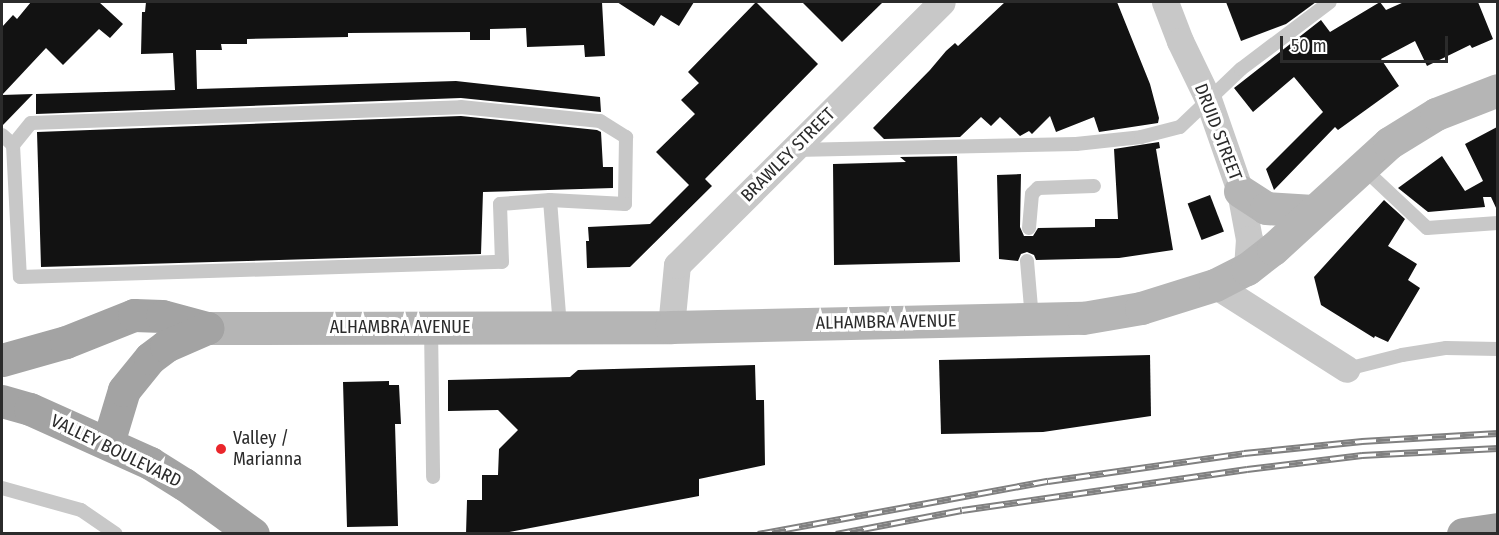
<!DOCTYPE html>
<html>
<head>
<meta charset="utf-8">
<style>
  body { margin:0 }
  #map { position:relative; width:1499px; height:535px; overflow:hidden; background:#fff; font-family:"Fira Sans Condensed",sans-serif }
  div>[style] { position:absolute }
  [style*='--x'] { left:calc(var(--x)*1px); top:calc(var(--y)*1px); width:calc(var(--w)*1px); rotate:calc(var(--a)*1deg) }
  .building>* { inset:0; background:#121212; transform-origin:0 0 }
  .lane>* { height:14px; margin:-7px; padding:0 7px; transform-origin:7px; border-radius:7px; background:#c8c8c8 }
  .street>* { height:27px; margin:-13.5px; padding:0 13.5px; transform-origin:13.5px; border-radius:13.5px; background:#c8c8c8 }
  .secondary>* { height:33px; margin:-16.5px; padding:0 16.5px; transform-origin:16.5px; border-radius:16.5px; background:#b5b5b5 }
  .primary>* { height:33px; margin:-16.5px; padding:0 16.5px; transform-origin:16.5px; border-radius:16.5px; background:#a3a3a3 }
  .rail>* { height:7px; margin-top:-3.5px; transform-origin:0; background:repeating-linear-gradient(90deg,#fff 0 14px,#808080 0 28px); box-sizing:border-box; border-block:2px solid #808080 }
  .dots>* { width:16px; height:16px; translate:-50% -50%; box-sizing:border-box; border:3px solid #fff; border-radius:50% }
  span { translate:-50% -50%; white-space:nowrap; text-align:center; line-height:1.15; -webkit-text-stroke:6px #fff; paint-order:stroke }
  .street-label { font-size:18px; color:#2b2b2b }
  .poi-label { font-size:18px; color:#2b2b2b }
  .left { translate:0 -50%; text-align:left }
  .frame { position:absolute; inset:0; border:3px solid #2b2b2b; pointer-events:none }
  .scale { position:absolute; left:1280px; top:36px; width:168px; height:27px; box-sizing:border-box; border:3px solid #2b2b2b; border-top:0; padding-left:8px; font-size:18px; line-height:21px; white-space:nowrap; color:#2b2b2b; -webkit-text-stroke:4px #fff; paint-order:stroke }
</style>
</head>
<body>
<div id="map">
  <div class="building">
    <div style="clip-path:polygon(31px 2px,99px 2px,123px 24px,110px 38px,99px 29px,63px 65px,46px 48px,2px 95px,33px 94px,2px 126px,2px 27px,13px 15px,17px 19px)"></div>
    <div style="clip-path:polygon(146px 2px,602px 2px,605px 56px,585px 57px,584px 45px,527px 47px,526px 28px,490px 29px,490px 40px,470px 40px,470px 32px,348px 33px,348px 37px,247px 39px,247px 44px,221px 44px,222px 50px,196px 50px,197px 89px,456px 81px,600px 97px,601px 112px,461px 98px,36px 114px,36px 94px,175px 90px,173px 53px,141px 54px,142px 12px,145px 12px)"></div>
    <div style="clip-path:polygon(617px 2px,694px 2px,679px 26px,661px 15px,654px 26px)"></div>
    <div style="clip-path:polygon(756px 2px,818px 64px,705px 179px,712px 186px,630px 267px,587px 268px,586px 241px,589px 241px,588px 227px,650px 224px,689px 185px,656px 152px,695px 114px,681px 100px,699px 83px,688px 72px)"></div>
    <div style="clip-path:polygon(802px 2px,883px 2px,842px 42px)"></div>
    <div style="clip-path:polygon(1005px 2px,1117px 2px,1150px 84px,1159px 118px,1158px 123px,1099px 132px,1094px 117px,1056px 132px,1050px 116px,1032px 134px,1029px 131px,1020px 136px,1000px 117px,991px 126px,981px 117px,960px 137px,884px 139px,873px 128px,930px 70px,946px 51px,955px 43px,958px 46px)"></div>
    <div style="clip-path:polygon(1226px 2px,1316px 2px,1286px 24px,1241px 41px)"></div>
    <div style="clip-path:polygon(1380px 2px,1386px 10px,1404px 2px,1478px 2px,1493px 39px,1472px 48px,1470px 45px,1427px 66px,1415px 41px,1381px 59px,1399px 86px,1338px 130px,1335px 127px,1274px 190px,1266px 169px,1323px 112px,1294px 77px,1253px 112px,1234px 88px,1321px 20px,1330px 32px)"></div>
    <div style="clip-path:polygon(461px 116px,597px 130px,601px 132px,603px 167px,613px 167px,613px 188px,483px 192px,481px 254px,41px 267px,37px 132px)"></div>
    <div style="clip-path:polygon(1497px 127px,1497px 210px,1491px 197px,1483px 197px,1485px 207px,1428px 212px,1398px 188px,1442px 156px,1465px 191px,1483px 181px,1465px 144px)"></div>
    <div style="clip-path:polygon(1159px 142px,1160px 148px,1156px 149px,1173px 250px,1119px 258px,1036px 260px,1034px 255px,1027px 252px,1021px 254px,1018px 261px,999px 259px,997px 175px,1021px 174px,1020px 227px,1024px 236px,1033px 236px,1038px 228px,1095px 227px,1095px 219px,1118px 219px,1114px 149px)"></div>
    <div style="clip-path:polygon(957px 156px,960px 262px,834px 265px,833px 164px,906px 162px,900px 157px)"></div>
    <div style="left:1210px;top:195px;width:39px;height:24px;rotate:69deg"></div>
    <div style="clip-path:polygon(1384px 200px,1405px 219px,1388px 246px,1417px 264px,1408px 280px,1420px 288px,1388px 342px,1375px 336px,1374px 338px,1321px 305px,1314px 277px)"></div>
    <div style="clip-path:polygon(1150px 355px,1151px 416px,1043px 432px,941px 434px,939px 360px)"></div>
    <div style="clip-path:polygon(755px 365px,756px 400px,764px 400px,765px 465px,699px 479px,699px 496px,499px 534px,466px 534px,467px 500px,482px 500px,482px 475px,498px 475px,499px 449px,518px 430px,498px 410px,448px 411px,448px 380px,570px 377px,578px 370px)"></div>
    <div style="clip-path:polygon(389px 381px,389px 385px,399px 385px,401px 424px,395px 424px,398px 526px,347px 527px,343px 382px)"></div>
  </div>
  <div class="lane">
    <div style="--x:2;--y:135;--w:15;--a:42"></div>
    <div style="--x:13;--y:145;--w:132;--a:87"></div>
    <div style="--x:20;--y:277;--w:482;--a:-1.8"></div>
    <div style="--x:502;--y:262;--w:58;--a:-92"></div>
    <div style="--x:500;--y:204;--w:50;--a:-4.6"></div>
    <div style="--x:550;--y:200;--w:127;--a:85.5"></div>
    <div style="--x:13;--y:145;--w:28;--a:-51"></div>
    <div style="--x:31;--y:123;--w:430;--a:-2.1"></div>
    <div style="--x:461;--y:107;--w:140;--a:5.8"></div>
    <div style="--x:600;--y:121;--w:31;--a:32"></div>
    <div style="--x:626;--y:137;--w:67;--a:90.9"></div>
    <div style="--x:625;--y:204;--w:75;--a:-176.9"></div>
    <div style="--x:795;--y:150;--w:281;--a:-1.2"></div>
    <div style="--x:1076;--y:144;--w:65;--a:-6.1"></div>
    <div style="--x:1141;--y:137;--w:40;--a:-14.4"></div>
    <div style="--x:1180;--y:127;--w:84;--a:-43.6"></div>
    <div style="--x:1241;--y:69;--w:111;--a:-37"></div>
    <div style="--x:1362;--y:167;--w:89;--a:43.2"></div>
    <div style="--x:1427;--y:228;--w:71;--a:-4"></div>
    <div style="--x:1029;--y:228;--w:34;--a:-85"></div>
    <div style="--x:1032;--y:194;--w:8;--a:-45"></div>
    <div style="--x:1038;--y:188;--w:56;--a:-2"></div>
    <div style="--x:1027;--y:261;--w:58;--a:85.1"></div>
    <div style="--x:431;--y:327;--w:150;--a:89.2"></div>
    <div style="--x:1347;--y:369;--w:57;--a:-14.3"></div>
    <div style="--x:1402;--y:355;--w:45;--a:-9"></div>
    <div style="--x:1446;--y:348;--w:52;--a:1.1"></div>
    <div style="--x:2;--y:488;--w:82;--a:15.6"></div>
    <div style="--x:81;--y:510;--w:42;--a:34.4"></div>
  </div>
  <div class="street">
    <div style="--x:1165;--y:2;--w:42;--a:69"></div>
    <div style="--x:1180;--y:41;--w:64;--a:64.2"></div>
    <div style="--x:1208;--y:99;--w:97;--a:70.8"></div>
    <div style="--x:1240;--y:191;--w:49;--a:79.4"></div>
    <div style="--x:1249;--y:239;--w:30;--a:94"></div>
    <div style="--x:1215;--y:285;--w:156;--a:32.5"></div>
    <div style="--x:671;--y:327;--w:62;--a:-84.5"></div>
    <div style="--x:677;--y:265;--w:373;--a:-44.8"></div>
  </div>
  <div class="secondary">
    <div style="--x:1240;--y:191;--w:31;--a:33"></div>
    <div style="--x:1266;--y:208;--w:47;--a:3.7"></div>
    <div style="--x:207;--y:328;--w:464;--a:-0.1"></div>
    <div style="--x:671;--y:327;--w:412;--a:-1.3"></div>
    <div style="--x:1083;--y:318;--w:59;--a:-9.8"></div>
    <div style="--x:1141;--y:308;--w:77;--a:-17.3"></div>
    <div style="--x:1215;--y:285;--w:36;--a:-27"></div>
    <div style="--x:1247;--y:269;--w:33;--a:-38"></div>
    <div style="--x:1273;--y:249;--w:157;--a:-42.4"></div>
    <div style="--x:1389;--y:143;--w:55;--a:-31.7"></div>
    <div style="--x:1436;--y:114;--w:66;--a:-21.2"></div>
  </div>
  <div class="primary">
    <div style="--x:2;--y:360;--w:66;--a:-15.7"></div>
    <div style="--x:66;--y:342;--w:73;--a:-21.7"></div>
    <div style="--x:134;--y:315;--w:28;--a:2"></div>
    <div style="--x:162;--y:316;--w:47;--a:14.9"></div>
    <div style="--x:2;--y:401;--w:29;--a:16"></div>
    <div style="--x:30;--y:409;--w:132;--a:24.2"></div>
    <div style="--x:150;--y:463;--w:40;--a:32"></div>
    <div style="--x:184;--y:484;--w:85;--a:35.9"></div>
    <div style="--x:108;--y:443;--w:55;--a:-73.2"></div>
    <div style="--x:124;--y:390;--w:41;--a:-50.9"></div>
    <div style="--x:150;--y:358;--w:20;--a:-37"></div>
    <div style="--x:166;--y:346;--w:45;--a:-23.7"></div>
    <div style="--x:1463;--y:534;--w:35;--a:-8"></div>
  </div>
  <div class="rail">
    <div style="--x:758;--y:534;--w:295;--a:-10.4"></div>
    <div style="--x:1048;--y:481;--w:198;--a:-8.1"></div>
    <div style="--x:1244;--y:453;--w:119;--a:-5.8"></div>
    <div style="--x:1362;--y:441;--w:136;--a:-3.4"></div>
    <div style="--x:836;--y:534;--w:128;--a:-10.8"></div>
    <div style="--x:962;--y:510;--w:288;--a:-8.2"></div>
    <div style="--x:1247;--y:469;--w:116;--a:-6.9"></div>
    <div style="--x:1362;--y:455;--w:136;--a:-2.9"></div>
  </div>
  <div class="dots">
    <div style="left:221px;top:449px;background:#ea262b"></div>
  </div>
  <div class="street-label">
    <span style="left:1218px;top:132px;rotate:69deg">DRUID STREET</span>
    <span style="left:788px;top:155px;rotate:-45deg">BRAWLEY STREET</span>
    <span style="left:886px;top:322px;rotate:-1deg">ALHAMBRA AVENUE</span>
    <span style="left:400px;top:327px">ALHAMBRA AVENUE</span>
    <span style="left:116px;top:451px;rotate:26deg">VALLEY BOULEVARD</span>
  </div>
  <div class="poi-label">
    <span class="left" style="left:233px;top:449px">Valley /<br>Marianna</span>
  </div>
  <div class="frame"></div>
  <div class="scale">50 m</div>
</div>
</body>
</html>
